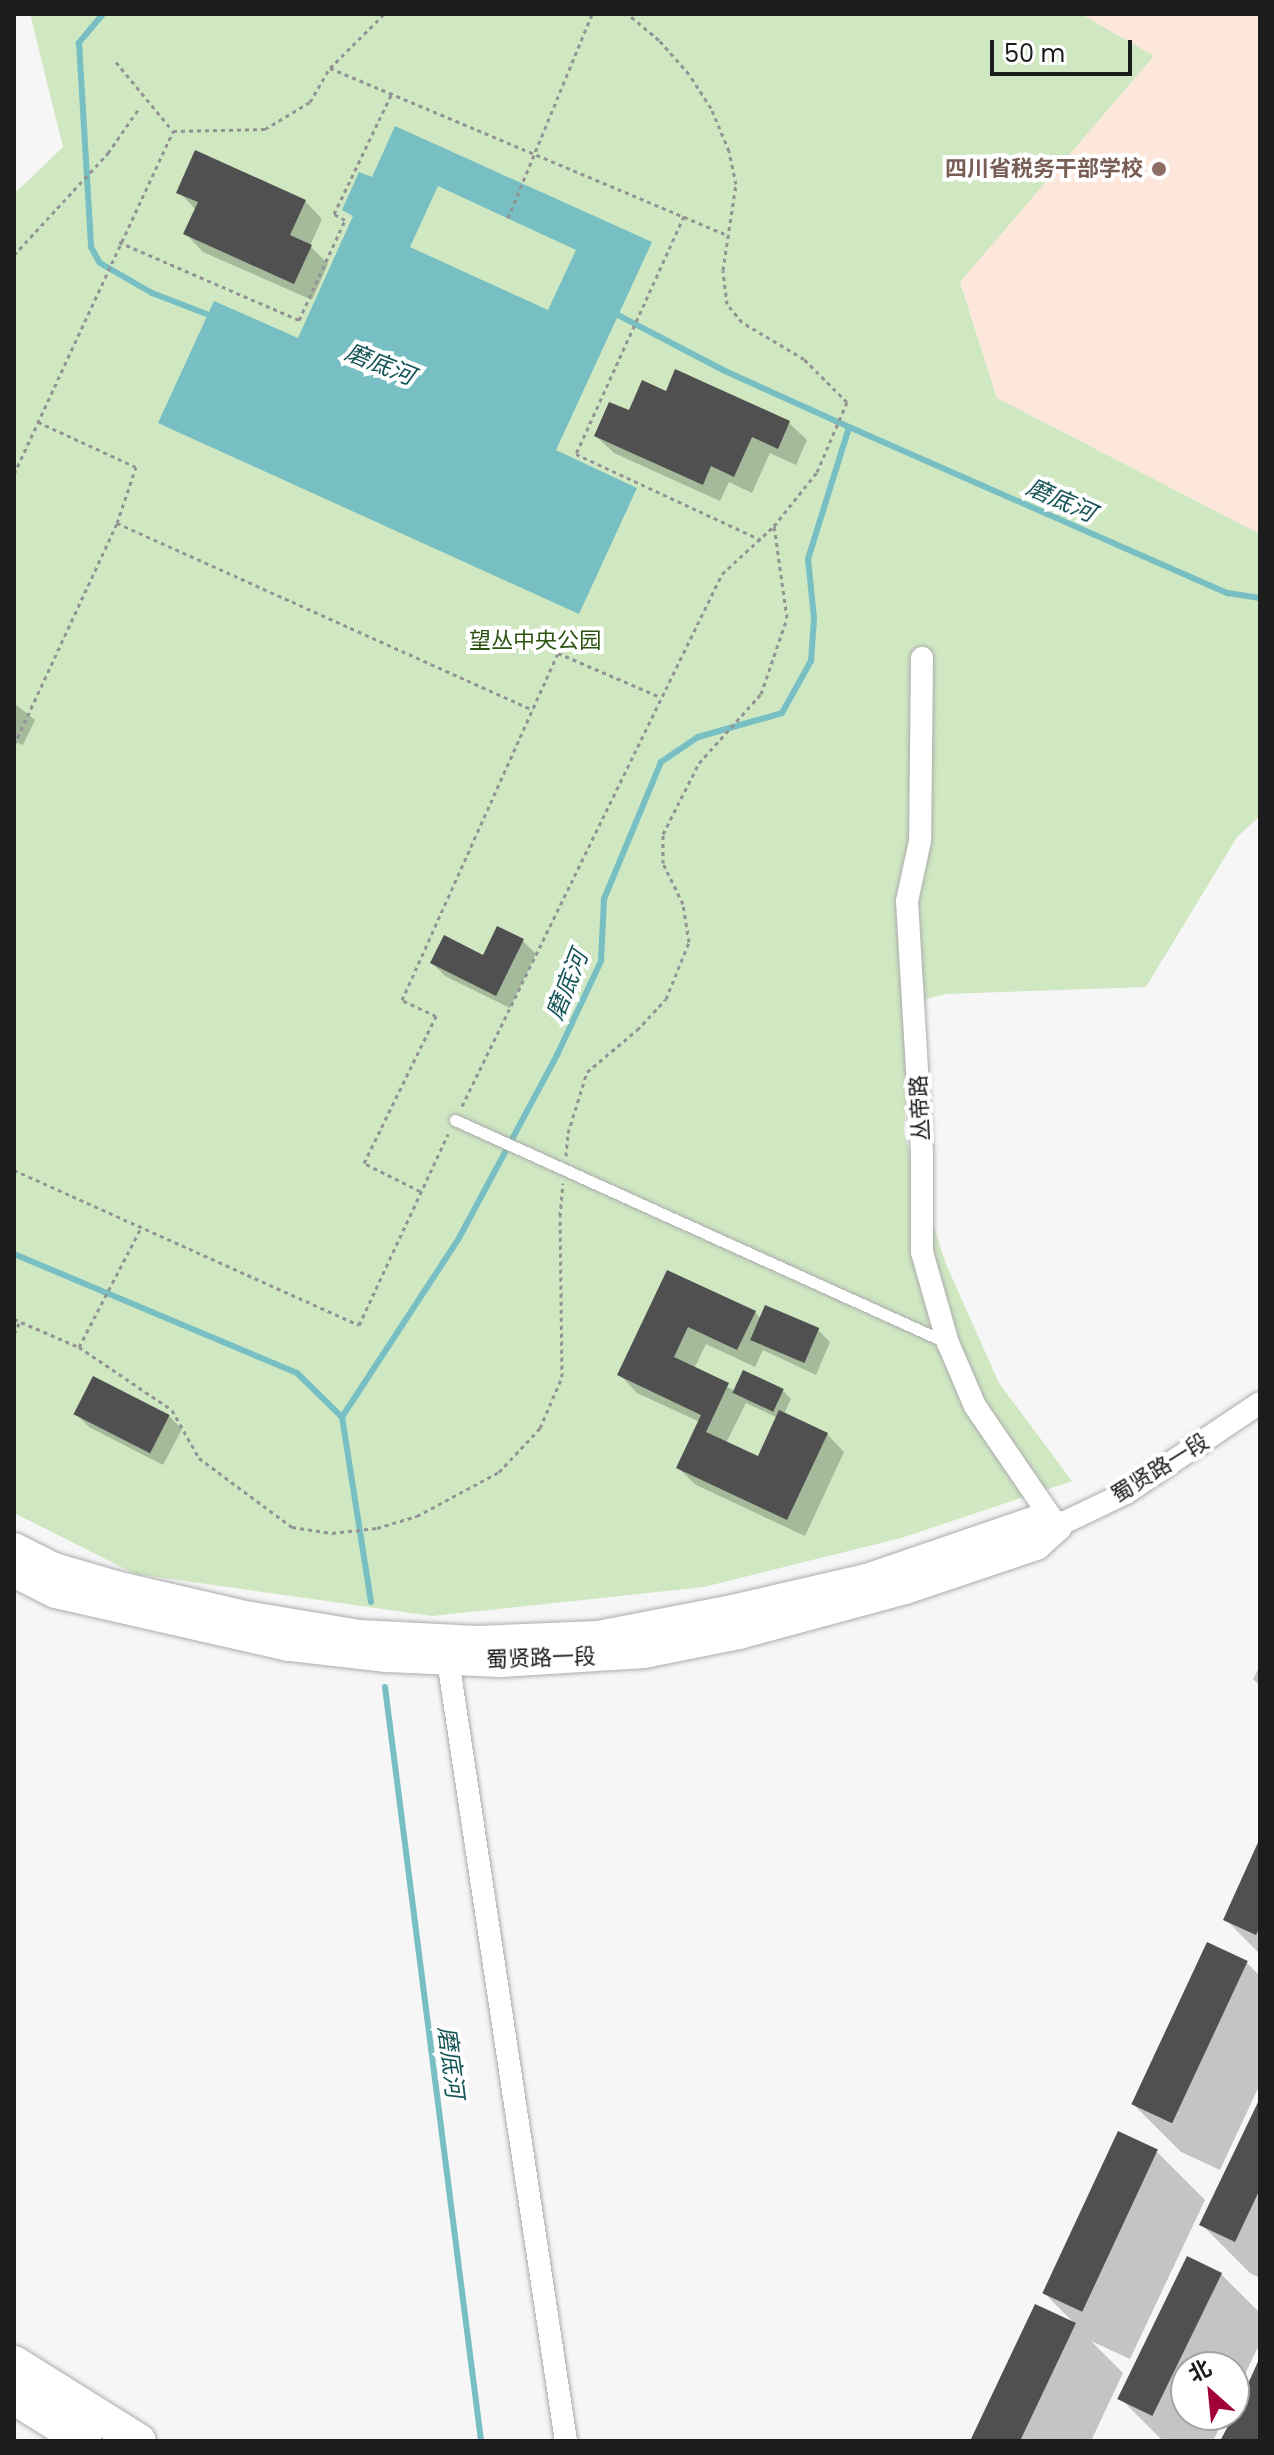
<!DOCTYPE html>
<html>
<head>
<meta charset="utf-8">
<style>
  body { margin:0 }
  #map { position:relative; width:1274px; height:2455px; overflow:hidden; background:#f6f6f7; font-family:Poppins,"Noto Sans SC",sans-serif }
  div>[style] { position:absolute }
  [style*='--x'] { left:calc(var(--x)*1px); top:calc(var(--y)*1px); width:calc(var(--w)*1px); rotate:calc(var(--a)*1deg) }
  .education>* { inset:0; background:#fde7da }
  .green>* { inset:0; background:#cfe8c2 }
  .water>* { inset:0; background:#77bfc3 }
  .shadow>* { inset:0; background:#0003 }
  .stream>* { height:6px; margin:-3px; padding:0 3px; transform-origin:3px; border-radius:3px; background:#77bfc3 }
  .building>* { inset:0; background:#515051; transform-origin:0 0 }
  .path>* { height:3px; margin-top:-1.5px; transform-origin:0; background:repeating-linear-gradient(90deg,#939394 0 4px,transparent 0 8px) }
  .roads { filter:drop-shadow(0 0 2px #acacad) drop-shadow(0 0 2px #acacad) }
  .lane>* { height:11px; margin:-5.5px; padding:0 5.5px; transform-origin:5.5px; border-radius:5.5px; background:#fff }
  .street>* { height:22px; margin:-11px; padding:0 11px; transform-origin:11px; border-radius:11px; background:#fff }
  .secondary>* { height:30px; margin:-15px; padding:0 15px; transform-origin:15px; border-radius:15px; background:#fff }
  .primary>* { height:34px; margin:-17px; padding:0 17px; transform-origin:17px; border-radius:17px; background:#fff }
  .dots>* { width:22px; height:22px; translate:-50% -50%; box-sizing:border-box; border:4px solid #fff; border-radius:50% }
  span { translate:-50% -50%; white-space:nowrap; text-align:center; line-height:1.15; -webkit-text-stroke:8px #fff; paint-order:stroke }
  .education-label { font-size:22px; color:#785e54; font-weight:700 }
  .right { translate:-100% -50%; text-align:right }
  .park-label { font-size:22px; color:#2d5312 }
  .street-label { font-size:22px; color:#1c1c1d }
  .water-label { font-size:24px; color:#165558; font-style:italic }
  .frame { position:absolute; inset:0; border:16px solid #1c1c1d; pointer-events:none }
  .north { position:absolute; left:1170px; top:2351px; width:80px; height:80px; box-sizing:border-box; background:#fff; border:2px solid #a4a4a5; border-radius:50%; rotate:333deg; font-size:22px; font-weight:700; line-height:32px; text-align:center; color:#1c1c1d }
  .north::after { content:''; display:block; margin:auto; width:28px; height:36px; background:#a20337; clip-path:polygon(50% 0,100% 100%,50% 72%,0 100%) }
  .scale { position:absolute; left:990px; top:40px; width:142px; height:36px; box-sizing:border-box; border:4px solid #1c1c1d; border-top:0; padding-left:10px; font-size:24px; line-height:28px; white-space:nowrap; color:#1c1c1d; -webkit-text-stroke:6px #fff; paint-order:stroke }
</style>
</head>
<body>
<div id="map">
  <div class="education">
    <div style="clip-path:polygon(1081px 14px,1260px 14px,1260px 534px,997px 398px,960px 281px,1154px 56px)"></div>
  </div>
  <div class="green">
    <div style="clip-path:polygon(30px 14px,1081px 14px,1154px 56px,960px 282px,997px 398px,1260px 534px,1260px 816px,1237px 837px,1146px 987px,946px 994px,911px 1003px,904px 1134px,946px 1264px,999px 1383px,1072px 1481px,901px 1538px,704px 1587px,432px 1616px,135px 1574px,14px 1513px,14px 194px,63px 147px)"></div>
  </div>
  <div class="water">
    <div style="clip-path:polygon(evenodd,395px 126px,652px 242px,556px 450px,637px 488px,579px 614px,158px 423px,214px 301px,298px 338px,353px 216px,342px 210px,359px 172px,372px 177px,395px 126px,438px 186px,576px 250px,548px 310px,410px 247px,438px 186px)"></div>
  </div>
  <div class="shadow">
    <div style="clip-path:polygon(179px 192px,305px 201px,322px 219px,310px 246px,328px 264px,312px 300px,203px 252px,186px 234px,196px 210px)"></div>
    <div style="clip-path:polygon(676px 372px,789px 423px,807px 440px,796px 465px,770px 453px,752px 493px,729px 482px,720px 501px,614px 453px,596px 436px,667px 393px)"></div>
    <div style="clip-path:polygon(14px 703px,35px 720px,23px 745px,14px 741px)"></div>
    <div style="clip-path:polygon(498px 929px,523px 941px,536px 954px,510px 1008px,445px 976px,432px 963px,484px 957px)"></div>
    <div style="clip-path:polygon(evenodd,668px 1272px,755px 1312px,761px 1319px,817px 1329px,830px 1342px,816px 1375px,763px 1350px,755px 1367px,706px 1344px,694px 1369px,735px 1391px,783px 1391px,791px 1399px,784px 1414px,827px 1434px,844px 1452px,805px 1536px,696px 1485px,678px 1468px,700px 1422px,637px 1393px,620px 1375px,668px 1272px,746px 1403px,778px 1418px,759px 1458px,726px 1443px,746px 1403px)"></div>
    <div style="clip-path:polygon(76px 1414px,169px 1416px,182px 1429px,163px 1465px,89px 1427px)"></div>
    <div style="clip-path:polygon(1260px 1666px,1260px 1686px,1253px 1679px)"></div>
    <div style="clip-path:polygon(1260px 1843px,1260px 1954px,1225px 1919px)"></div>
    <div style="clip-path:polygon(1246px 1962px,1260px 1976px,1260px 2084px,1220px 2170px,1181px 2152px,1133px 2104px)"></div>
    <div style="clip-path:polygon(1260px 2102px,1260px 2278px,1250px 2273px,1202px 2225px)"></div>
    <div style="clip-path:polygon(1157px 2152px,1205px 2200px,1130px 2359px,1091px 2341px,1123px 2373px,1091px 2441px,973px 2441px,1036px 2307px,1076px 2325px,1044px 2293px)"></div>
    <div style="clip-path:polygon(1221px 2274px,1260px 2313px,1260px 2343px,1234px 2397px,1234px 2367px,1186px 2367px,1186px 2415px,1226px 2415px,1213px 2441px,1163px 2441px,1121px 2399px)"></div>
  </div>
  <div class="stream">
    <div style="--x:103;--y:14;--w:38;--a:130"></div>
    <div style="--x:79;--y:43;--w:204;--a:86.6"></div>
    <div style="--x:91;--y:247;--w:18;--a:61"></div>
    <div style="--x:100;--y:263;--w:60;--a:30"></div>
    <div style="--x:152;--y:293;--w:64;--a:21"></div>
    <div style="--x:849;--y:427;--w:414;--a:23.7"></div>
    <div style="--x:1228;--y:593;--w:32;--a:9"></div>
    <div style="--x:14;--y:1254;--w:307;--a:22.8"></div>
    <div style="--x:297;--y:1373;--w:63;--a:44.4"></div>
    <div style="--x:371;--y:1602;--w:187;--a:-98.9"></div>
    <div style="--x:342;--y:1417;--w:214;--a:-56.8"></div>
    <div style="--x:459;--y:1238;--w:208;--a:-61.8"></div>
    <div style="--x:557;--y:1055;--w:104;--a:-64.9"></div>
    <div style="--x:601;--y:961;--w:62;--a:-87.2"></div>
    <div style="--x:604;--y:899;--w:148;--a:-67.4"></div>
    <div style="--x:661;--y:762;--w:45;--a:-34"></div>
    <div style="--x:698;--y:737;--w:87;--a:-15.9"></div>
    <div style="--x:782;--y:713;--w:60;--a:-60.9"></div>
    <div style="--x:811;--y:661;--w:43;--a:-86"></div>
    <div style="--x:814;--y:618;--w:59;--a:-95.8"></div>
    <div style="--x:808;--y:559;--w:138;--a:-72.7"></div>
    <div style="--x:849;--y:427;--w:136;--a:-155.7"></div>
    <div style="--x:725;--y:371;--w:125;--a:-152.4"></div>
    <div style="--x:385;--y:1687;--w:760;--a:82.74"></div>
  </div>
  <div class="building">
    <div style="clip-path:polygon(195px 150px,306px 200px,290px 235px,312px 245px,294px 284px,183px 234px,198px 202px,176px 193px)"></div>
    <div style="clip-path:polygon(675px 369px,790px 421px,778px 449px,752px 437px,734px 477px,711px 466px,703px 485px,594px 436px,609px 402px,629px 410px,642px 380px,666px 391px)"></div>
    <div style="clip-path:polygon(497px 926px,524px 939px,496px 996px,430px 963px,444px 935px,483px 955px)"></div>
    <div style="clip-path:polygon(667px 1270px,756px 1311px,737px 1350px,688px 1327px,674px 1357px,729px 1383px,706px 1432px,758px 1456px,779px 1410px,828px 1433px,787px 1520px,676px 1468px,701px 1415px,617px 1375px)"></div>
    <div style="left:765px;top:1305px;width:59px;height:38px;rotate:23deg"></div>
    <div style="left:743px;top:1370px;width:45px;height:25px;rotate:25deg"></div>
    <div style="left:93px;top:1376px;width:86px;height:43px;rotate:27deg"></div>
    <div style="clip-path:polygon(1260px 1838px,1260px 1927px,1256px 1935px,1223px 1920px)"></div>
    <div style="left:1207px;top:1942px;width:45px;height:179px;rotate:25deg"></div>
    <div style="clip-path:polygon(1260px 2098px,1260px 2189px,1235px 2242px,1199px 2225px)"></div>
    <div style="left:1118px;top:2131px;width:44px;height:179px;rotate:25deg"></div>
    <div style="left:1187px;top:2256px;width:39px;height:159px;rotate:26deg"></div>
    <div style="clip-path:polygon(1035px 2304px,1076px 2323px,1020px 2441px,970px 2441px)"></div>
    <div style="clip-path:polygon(1260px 2357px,1260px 2441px,1220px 2441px,1234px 2415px)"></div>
  </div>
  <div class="path">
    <div style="--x:116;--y:62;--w:88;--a:50.5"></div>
    <div style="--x:330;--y:68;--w:433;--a:22.8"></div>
    <div style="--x:684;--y:216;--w:261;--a:114.4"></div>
    <div style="--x:576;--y:454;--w:204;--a:24.9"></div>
    <div style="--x:508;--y:218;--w:221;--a:-67.6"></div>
    <div style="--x:119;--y:242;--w:196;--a:23.4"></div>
    <div style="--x:299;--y:320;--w:110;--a:-65.3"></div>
    <div style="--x:345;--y:220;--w:13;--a:-151"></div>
    <div style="--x:334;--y:214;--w:134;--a:-64.4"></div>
    <div style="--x:14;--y:255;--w:139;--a:-47.3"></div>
    <div style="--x:108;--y:153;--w:56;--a:-55.2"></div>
    <div style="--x:14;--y:474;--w:378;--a:-65.1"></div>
    <div style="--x:173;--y:131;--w:92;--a:-1.2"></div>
    <div style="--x:265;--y:129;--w:52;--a:-31"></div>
    <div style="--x:310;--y:102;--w:39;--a:-60"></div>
    <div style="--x:330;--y:68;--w:76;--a:-45"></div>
    <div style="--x:117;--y:523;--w:456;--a:24.2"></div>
    <div style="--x:14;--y:745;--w:245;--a:-65.1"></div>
    <div style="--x:117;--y:523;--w:59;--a:-71.3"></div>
    <div style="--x:136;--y:467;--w:108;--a:-155.3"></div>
    <div style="--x:462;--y:1106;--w:592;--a:-63.95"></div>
    <div style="--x:722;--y:574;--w:71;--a:-42.7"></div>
    <div style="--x:774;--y:526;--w:69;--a:-51.5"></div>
    <div style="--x:817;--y:472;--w:76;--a:-66.8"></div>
    <div style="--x:847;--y:402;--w:61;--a:-135"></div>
    <div style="--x:804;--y:359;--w:72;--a:-149.2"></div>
    <div style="--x:742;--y:322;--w:23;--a:-130"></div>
    <div style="--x:727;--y:304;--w:34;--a:-97"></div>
    <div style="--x:723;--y:270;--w:87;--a:-81.4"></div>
    <div style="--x:736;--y:184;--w:34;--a:-102"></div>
    <div style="--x:729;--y:151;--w:47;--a:-112.7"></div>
    <div style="--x:711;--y:108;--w:40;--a:-122.9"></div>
    <div style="--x:689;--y:74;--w:45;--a:-131.4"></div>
    <div style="--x:659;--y:40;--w:40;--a:-140"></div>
    <div style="--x:566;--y:1156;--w:23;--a:-85"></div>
    <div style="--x:568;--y:1133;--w:64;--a:-72.7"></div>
    <div style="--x:587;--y:1072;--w:65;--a:-40"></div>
    <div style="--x:637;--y:1030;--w:42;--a:-46.9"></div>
    <div style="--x:666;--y:999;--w:61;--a:-68"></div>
    <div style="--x:689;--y:942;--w:38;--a:-99"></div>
    <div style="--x:683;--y:904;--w:46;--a:-116"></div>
    <div style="--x:663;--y:863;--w:29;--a:-90"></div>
    <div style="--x:663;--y:834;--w:80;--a:-63.1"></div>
    <div style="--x:699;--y:763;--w:93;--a:-48.1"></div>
    <div style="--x:761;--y:694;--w:80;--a:-71.1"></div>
    <div style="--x:787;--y:618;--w:93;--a:-98"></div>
    <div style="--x:14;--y:1170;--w:378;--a:24.2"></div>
    <div style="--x:359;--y:1325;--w:211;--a:-65"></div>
    <div style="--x:420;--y:1191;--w:63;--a:-153.4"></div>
    <div style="--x:364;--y:1163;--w:164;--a:-63.9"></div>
    <div style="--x:436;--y:1016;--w:38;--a:-155"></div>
    <div style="--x:402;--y:1000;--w:380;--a:-65.8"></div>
    <div style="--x:558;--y:653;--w:111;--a:23.3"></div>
    <div style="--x:14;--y:1319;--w:71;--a:23.3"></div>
    <div style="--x:79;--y:1347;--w:112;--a:34.1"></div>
    <div style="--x:172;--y:1410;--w:55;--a:60.6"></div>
    <div style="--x:199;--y:1458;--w:116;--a:36.6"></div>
    <div style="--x:292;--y:1527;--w:40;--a:8.5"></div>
    <div style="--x:332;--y:1533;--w:45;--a:-6.3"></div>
    <div style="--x:377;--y:1528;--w:42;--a:-16.7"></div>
    <div style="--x:417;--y:1516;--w:93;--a:-28.2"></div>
    <div style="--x:499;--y:1472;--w:60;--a:-47"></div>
    <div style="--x:540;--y:1428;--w:56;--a:-66.7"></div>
    <div style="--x:562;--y:1377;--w:161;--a:-90.7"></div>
    <div style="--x:560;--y:1216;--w:33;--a:-85"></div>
    <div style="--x:14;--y:1334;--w:14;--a:-65"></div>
    <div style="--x:79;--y:1347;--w:136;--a:-62.5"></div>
  </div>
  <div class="roads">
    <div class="lane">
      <div style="--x:455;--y:1120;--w:541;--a:24.34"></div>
    </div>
    <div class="street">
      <div style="--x:922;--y:658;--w:183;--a:90.6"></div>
      <div style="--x:920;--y:841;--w:61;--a:102.2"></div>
      <div style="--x:907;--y:901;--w:251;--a:86.6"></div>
      <div style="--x:922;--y:1152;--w:100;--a:90"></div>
      <div style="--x:922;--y:1252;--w:95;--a:74.1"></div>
      <div style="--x:948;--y:1343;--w:69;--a:66.8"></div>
      <div style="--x:975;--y:1406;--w:145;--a:55.7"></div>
      <div style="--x:1057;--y:1526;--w:76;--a:-25.6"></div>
      <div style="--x:1126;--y:1493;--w:161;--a:-33.9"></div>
      <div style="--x:448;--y:1660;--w:790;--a:81.41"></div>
    </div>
    <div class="secondary">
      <div style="--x:14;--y:1548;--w:45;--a:26.6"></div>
      <div style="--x:54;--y:1568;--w:65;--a:16.2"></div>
      <div style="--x:116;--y:1586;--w:132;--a:13.1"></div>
      <div style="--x:245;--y:1616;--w:116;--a:9.5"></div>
      <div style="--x:359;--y:1635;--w:118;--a:2.9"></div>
      <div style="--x:477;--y:1641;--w:121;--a:-2.4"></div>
      <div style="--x:598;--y:1636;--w:132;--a:-10.9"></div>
      <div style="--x:728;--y:1611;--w:143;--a:-13"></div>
      <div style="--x:867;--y:1579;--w:182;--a:-18.9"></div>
      <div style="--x:1039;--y:1520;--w:19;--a:18"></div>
      <div style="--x:1057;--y:1526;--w:28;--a:138"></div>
      <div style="--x:1036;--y:1545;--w:138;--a:161.4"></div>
      <div style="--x:905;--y:1589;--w:172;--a:164.8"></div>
      <div style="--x:739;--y:1634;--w:97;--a:168.7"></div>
      <div style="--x:644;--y:1653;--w:143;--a:176.4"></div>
      <div style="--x:501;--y:1662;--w:114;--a:-177.5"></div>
      <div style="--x:387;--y:1657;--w:99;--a:-173.6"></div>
      <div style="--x:289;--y:1646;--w:240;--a:-167.2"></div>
      <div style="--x:55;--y:1593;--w:46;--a:-152.9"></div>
    </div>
    <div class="primary">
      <div style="--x:14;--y:2363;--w:147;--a:32"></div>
      <div style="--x:14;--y:2397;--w:83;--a:32.2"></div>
    </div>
  </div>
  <div class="dots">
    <div style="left:1159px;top:169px;background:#8d6e63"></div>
  </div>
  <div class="education-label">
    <span class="right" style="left:1143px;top:169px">四川省税务干部学校</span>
  </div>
  <div class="park-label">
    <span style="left:535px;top:641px">望丛中央公园</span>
  </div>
  <div class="street-label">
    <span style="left:920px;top:1108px;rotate:-93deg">丛帝路</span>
    <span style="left:1160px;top:1468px;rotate:-32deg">蜀贤路一段</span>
    <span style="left:541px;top:1658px;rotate:-2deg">蜀贤路一段</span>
  </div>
  <div class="water-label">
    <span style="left:380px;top:364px;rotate:22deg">磨底河</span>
    <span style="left:1061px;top:500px;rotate:24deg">磨底河</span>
    <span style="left:567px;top:985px;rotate:-68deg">磨底河</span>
    <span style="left:451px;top:2062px;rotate:83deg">磨底河</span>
  </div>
  <div class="frame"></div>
  <div class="north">北</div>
  <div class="scale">50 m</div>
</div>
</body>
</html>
